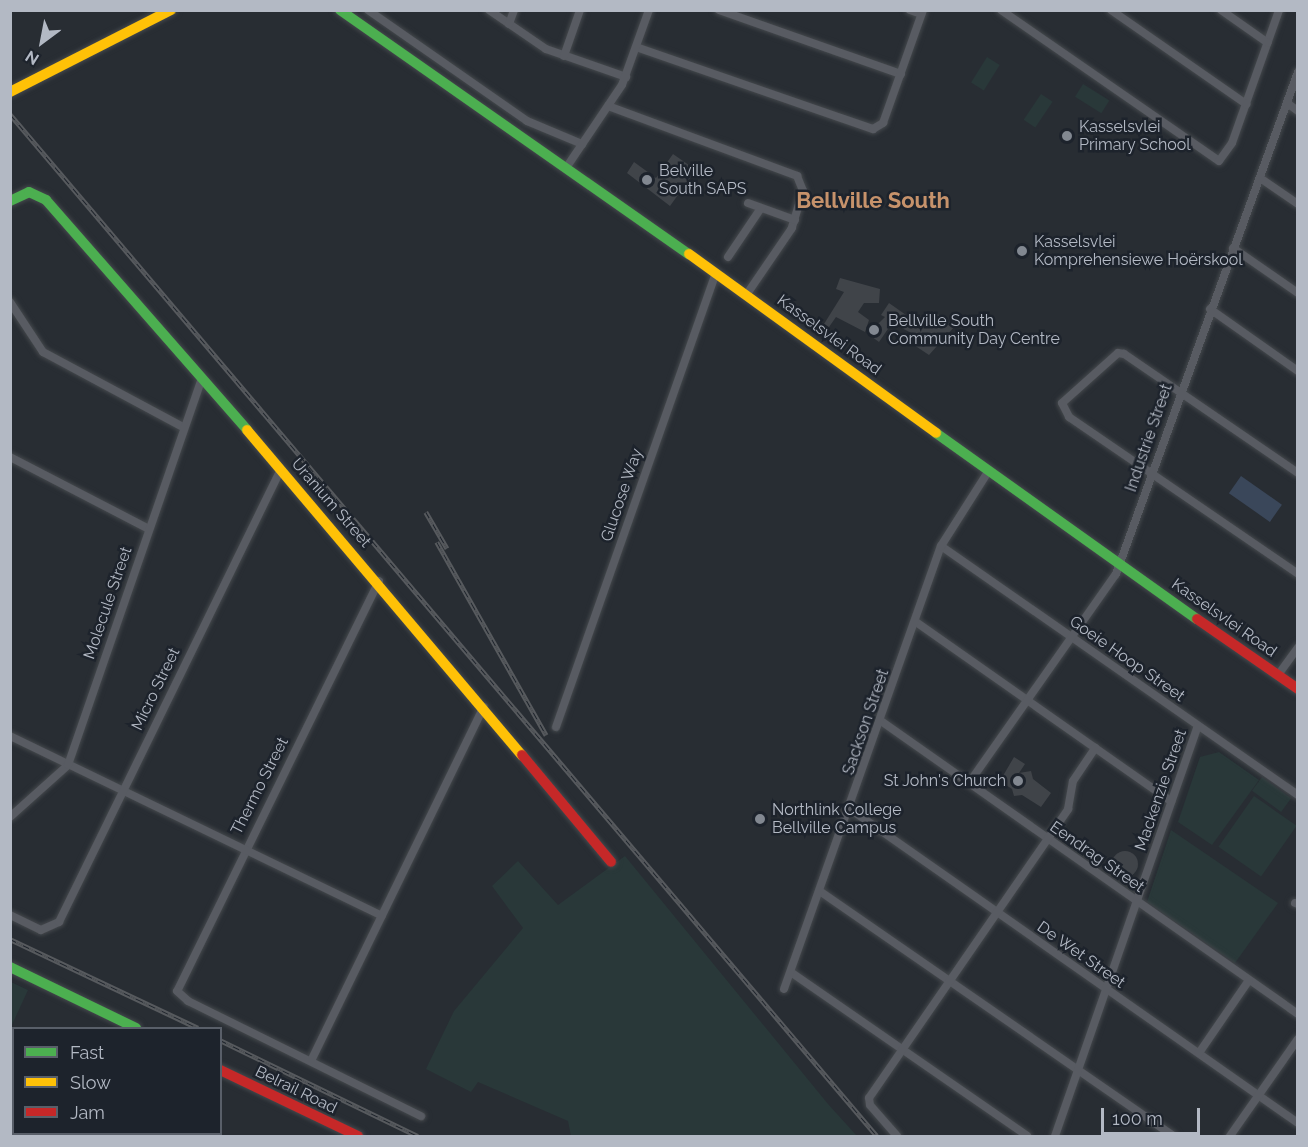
<!DOCTYPE html>
<html>
<head>
<meta charset="utf-8">
<style>
  body { margin:0 }
  #map { position:relative; width:1308px; height:1147px; overflow:hidden; background:#282d33; font-family:Raleway,sans-serif }
  div>[style] { position:absolute }
  [style*='--x'] { left:calc(var(--x)*1px); top:calc(var(--y)*1px); width:calc(var(--w)*1px); rotate:calc(var(--a)*1deg) }
  .green>* { inset:0; background:#293839; transform-origin:0 0 }
  .water>* { inset:0; background:#3a475a; transform-origin:0 0 }
  .building>* { inset:0; background:#404449 }
  .round { border-radius:50% }
  .roads { filter:drop-shadow(0 0 2px #44484c) drop-shadow(0 0 2px #44484c) }
  .street>* { height:8px; margin:-4px; padding:0 4px; transform-origin:4px; border-radius:4px; background:#585b62 }
  .fast>* { height:10px; margin:-5px; padding:0 5px; transform-origin:5px; border-radius:5px; background:#4caf50 }
  .slow>* { height:10px; margin:-5px; padding:0 5px; transform-origin:5px; border-radius:5px; background:#ffc107 }
  .jam>* { height:10px; margin:-5px; padding:0 5px; transform-origin:5px; border-radius:5px; background:#c62828 }
  .rail>* { height:4.5px; margin-top:-2.25px; transform-origin:0; background:repeating-linear-gradient(90deg,#1d232c 0 7px,#575a5e 0 14px); box-sizing:border-box; border-block:2px solid #575a5e }
  .dots>* { width:16px; height:16px; translate:-50% -50%; box-sizing:border-box; border:3px solid #1d232c; border-radius:50% }
  span { translate:-50% -50%; white-space:nowrap; text-align:center; line-height:1.15; -webkit-text-stroke:5px #1d232c; paint-order:stroke }
  .poi-label { font-size:16px; color:#b3b9c4 }
  .left { translate:0 -50%; text-align:left }
  .right { translate:-100% -50%; text-align:right }
  .street-label { font-size:16px; color:#b3b9c4 }
  .district-label { font-size:22px; color:#c6926b; font-weight:700 }
  .frame { position:absolute; inset:0; border:12px solid #b3b9c4; pointer-events:none }
  .legend { position:absolute; left:12px; top:1027px; width:210px; height:108px; box-sizing:border-box; background:#1d232c; border:2px solid #595f69; margin:0; padding:8px 10px; list-style:none; font-size:18px; color:#b3b9c4 }
  .legend li { display:flex; align-items:center; gap:12px; height:30px }
  .legend b { width:30px; border:2px solid #595f69 }
  .north { position:absolute; left:12px; top:12px; width:60px; height:60px; -webkit-text-stroke:4px #1d232c; paint-order:stroke; rotate:212deg; font-size:16px; font-weight:700; line-height:24px; text-align:center; color:#b3b9c4 }
  .north::after { content:''; display:block; margin:auto; width:21px; height:27px; background:#b3b9c4; clip-path:polygon(50% 0,100% 100%,50% 72%,0 100%) }
  .scale { position:absolute; left:1101px; top:1108px; width:99px; height:27px; box-sizing:border-box; border:3px solid #b3b9c4; border-top:0; padding-left:8px; font-size:18px; line-height:21px; white-space:nowrap; color:#b3b9c4; -webkit-text-stroke:4px #1d232c; paint-order:stroke }
</style>
</head>
<body>
<div id="map">
  <div class="green">
    <div style="left:987px;top:57px;width:15px;height:30px;rotate:32deg"></div>
    <div style="left:1083px;top:84px;width:31px;height:15px;rotate:32deg"></div>
    <div style="left:1041px;top:94px;width:14px;height:31px;rotate:34deg"></div>
    <div style="clip-path:polygon(1219px 752px,1259px 780px,1212px 845px,1178px 822px,1200px 757px)"></div>
    <div style="left:1262px;top:777px;width:36px;height:17px;rotate:36deg"></div>
    <div style="left:1254px;top:796px;width:52px;height:62px;rotate:35deg"></div>
    <div style="clip-path:polygon(1171px 830px,1278px 903px,1235px 963px,1147px 902px)"></div>
    <div style="clip-path:polygon(625px 856px,828px 1104px,857px 1136px,571px 1136px,568px 1121px,478px 1082px,471px 1092px,426px 1069px,454px 1011px,523px 928px,492px 886px,518px 861px,558px 905px)"></div>
    <div style="clip-path:polygon(11px 982px,28px 990px,11px 1027px)"></div>
  </div>
  <div class="water">
    <div style="left:1241px;top:476px;width:50px;height:21px;rotate:35deg"></div>
  </div>
  <div class="building">
    <div style="clip-path:polygon(673px 154px,696px 170px,670px 206px,627px 173px,634px 162px,656px 178px)"></div>
    <div style="clip-path:polygon(840px 278px,880px 289px,879px 303px,864px 303px,858px 312px,869px 320px,865px 332px,836px 317px,829px 327px,824px 324px,844px 292px,836px 289px)"></div>
    <div style="clip-path:polygon(889px 303px,916px 322px,921px 316px,927px 320px,933px 311px,955px 326px,929px 355px,914px 345px,919px 337px,892px 323px,879px 342px,868px 334px,885px 317px,881px 315px)"></div>
    <div style="clip-path:polygon(1014px 757px,1025px 764px,1019px 773px,1031px 771px,1033px 779px,1051px 793px,1041px 807px,1022px 795px,1014px 796px,1012px 789px,1000px 781px)"></div>
    <div class="round" style="left:1112px;top:851px;width:26px;height:26px"></div>
  </div>
  <div class="roads">
    <div class="street">
      <div style="--x:368;--y:10;--w:194;--a:34.9"></div>
      <div style="--x:527;--y:121;--w:60;--a:22.7"></div>
      <div style="--x:489;--y:10;--w:69;--a:34.4"></div>
      <div style="--x:546;--y:49;--w:85;--a:19.3"></div>
      <div style="--x:719;--y:10;--w:193;--a:19.4"></div>
      <div style="--x:910;--y:10;--w:12;--a:20"></div>
      <div style="--x:1001;--y:10;--w:265;--a:34.7"></div>
      <div style="--x:1219;--y:161;--w:22;--a:-54"></div>
      <div style="--x:1232;--y:143;--w:141;--a:-70.5"></div>
      <div style="--x:1111;--y:10;--w:165;--a:34.8"></div>
      <div style="--x:1221;--y:10;--w:57;--a:35.1"></div>
      <div style="--x:509;--y:24;--w:15;--a:-70"></div>
      <div style="--x:636;--y:47;--w:251;--a:19.1"></div>
      <div style="--x:873;--y:129;--w:12;--a:-31"></div>
      <div style="--x:883;--y:123;--w:120;--a:-70.5"></div>
      <div style="--x:564;--y:56;--w:49;--a:-70.8"></div>
      <div style="--x:1287;--y:103;--w:14;--a:36"></div>
      <div style="--x:608;--y:106;--w:202;--a:20.3"></div>
      <div style="--x:797;--y:176;--w:16;--a:68"></div>
      <div style="--x:803;--y:191;--w:39;--a:107"></div>
      <div style="--x:792;--y:228;--w:80;--a:124.3"></div>
      <div style="--x:566;--y:168;--w:100;--a:-56"></div>
      <div style="--x:622;--y:85;--w:80;--a:-70.2"></div>
      <div style="--x:1260;--y:178;--w:46;--a:34.4"></div>
      <div style="--x:748;--y:203;--w:50;--a:19.9"></div>
      <div style="--x:1233;--y:248;--w:79;--a:34.7"></div>
      <div style="--x:728;--y:257;--w:59;--a:-56"></div>
      <div style="--x:10;--y:302;--w:60;--a:56.6"></div>
      <div style="--x:43;--y:352;--w:159;--a:28.2"></div>
      <div style="--x:1210;--y:309;--w:108;--a:35.2"></div>
      <div style="--x:10;--y:457;--w:154;--a:27.4"></div>
      <div style="--x:1298;--y:473;--w:211;--a:-145.6"></div>
      <div style="--x:1124;--y:354;--w:6;--a:-171"></div>
      <div style="--x:1118;--y:353;--w:75;--a:138.2"></div>
      <div style="--x:1062;--y:403;--w:16;--a:63"></div>
      <div style="--x:1069;--y:417;--w:278;--a:34.4"></div>
      <div style="--x:941;--y:546;--w:435;--a:34.9"></div>
      <div style="--x:379;--y:581;--w:457;--a:116.2"></div>
      <div style="--x:177;--y:991;--w:15;--a:42"></div>
      <div style="--x:188;--y:1001;--w:260;--a:26.3"></div>
      <div style="--x:916;--y:622;--w:312;--a:35.1"></div>
      <div style="--x:1278;--y:675;--w:34;--a:-54"></div>
      <div style="--x:881;--y:721;--w:510;--a:35.09"></div>
      <div style="--x:556;--y:727;--w:481;--a:-70.6"></div>
      <div style="--x:10;--y:736;--w:413;--a:25.8"></div>
      <div style="--x:969;--y:783;--w:256;--a:-54.9"></div>
      <div style="--x:1116;--y:574;--w:534;--a:-70.07"></div>
      <div style="--x:850;--y:809;--w:547;--a:35.03"></div>
      <div style="--x:10;--y:817;--w:78;--a:-41.9"></div>
      <div style="--x:68;--y:765;--w:410;--a:-70.9"></div>
      <div style="--x:821;--y:892;--w:428;--a:34.7"></div>
      <div style="--x:1295;--y:903;--w:3;--a:18"></div>
      <div style="--x:10;--y:915;--w:34;--a:26"></div>
      <div style="--x:41;--y:930;--w:20;--a:-24"></div>
      <div style="--x:59;--y:922;--w:504;--a:-63.89"></div>
      <div style="--x:792;--y:973;--w:286;--a:34.7"></div>
      <div style="--x:784;--y:989;--w:470;--a:-70.5"></div>
      <div style="--x:941;--y:546;--w:88;--a:-57.6"></div>
      <div style="--x:1199;--y:1053;--w:88;--a:-55.6"></div>
      <div style="--x:311;--y:1061;--w:394;--a:-64"></div>
      <div style="--x:897;--y:1136;--w:41;--a:-131.1"></div>
      <div style="--x:870;--y:1105;--w:7;--a:-98"></div>
      <div style="--x:869;--y:1098;--w:351;--a:-55.4"></div>
      <div style="--x:1068;--y:809;--w:28;--a:-80"></div>
      <div style="--x:1073;--y:781;--w:40;--a:-56"></div>
      <div style="--x:1055;--y:1136;--w:434;--a:-70.8"></div>
      <div style="--x:1230;--y:1136;--w:118;--a:-55"></div>
    </div>
    <div class="fast">
      <div style="--x:340;--y:10;--w:426;--a:35"></div>
      <div style="--x:10;--y:201;--w:21;--a:-25"></div>
      <div style="--x:29;--y:192;--w:19;--a:25"></div>
      <div style="--x:46;--y:200;--w:305;--a:48.8"></div>
      <div style="--x:936;--y:433;--w:320;--a:35.5"></div>
      <div style="--x:10;--y:967;--w:140;--a:25.8"></div>
    </div>
    <div class="slow">
      <div style="--x:10;--y:92;--w:181;--a:-27"></div>
      <div style="--x:689;--y:254;--w:305;--a:35.9"></div>
      <div style="--x:247;--y:430;--w:426;--a:49.8"></div>
    </div>
    <div class="jam">
      <div style="--x:1197;--y:619;--w:123;--a:34.7"></div>
      <div style="--x:522;--y:755;--w:139;--a:50.2"></div>
      <div style="--x:220;--y:1070;--w:153;--a:25.6"></div>
    </div>
  </div>
  <div class="rail">
    <div style="--x:10;--y:114;--w:1340;--a:49.69"></div>
    <div style="--x:426;--y:512;--w:42;--a:59.7"></div>
    <div style="--x:437;--y:542;--w:222;--a:60.5"></div>
    <div style="--x:10;--y:939;--w:208;--a:25.3"></div>
    <div style="--x:220;--y:1040;--w:220;--a:25.9"></div>
  </div>
  <div class="dots">
    <div style="left:1067px;top:136px;background:#828891"></div>
    <div style="left:647px;top:180px;background:#828891"></div>
    <div style="left:1022px;top:251px;background:#828891"></div>
    <div style="left:874px;top:330px;background:#828891"></div>
    <div style="left:1018px;top:781px;background:#828891"></div>
    <div style="left:760px;top:819px;background:#828891"></div>
  </div>
  <div class="poi-label">
    <span class="left" style="left:1079px;top:136px">Kasselsvlei<br>Primary School</span>
    <span class="left" style="left:659px;top:180px">Belville<br>South SAPS</span>
    <span class="left" style="left:1034px;top:251px">Kasselsvlei<br>Komprehensiewe Hoërskool</span>
    <span class="left" style="left:888px;top:330px">Bellville South<br>Community Day Centre</span>
    <span class="right" style="left:1006px;top:781px">St John's Church</span>
    <span class="left" style="left:772px;top:819px">Northlink College<br>Bellville Campus</span>
  </div>
  <div class="street-label">
    <span style="left:829px;top:335px;rotate:36deg">Kasselsvlei Road</span>
    <span style="left:1149px;top:438px;rotate:-71deg">Industrie Street</span>
    <span style="left:622px;top:495px;rotate:-71deg">Glucose Way</span>
    <span style="left:331px;top:503px;rotate:49deg">Uranium Street</span>
    <span style="left:108px;top:603px;rotate:-71deg">Molecule Street</span>
    <span style="left:1224px;top:618px;rotate:35deg">Kasselsvlei Road</span>
    <span style="left:1127px;top:659px;rotate:35deg">Goeie Hoop Street</span>
    <span style="left:156px;top:689px;rotate:-64deg">Micro Street</span>
    <span style="left:866px;top:722px;rotate:-71deg">Sackson Street</span>
    <span style="left:260px;top:786px;rotate:-63deg">Thermo Street</span>
    <span style="left:1161px;top:790px;rotate:-71deg">Mackenzie Street</span>
    <span style="left:1097px;top:857px;rotate:35deg">Eendrag Street</span>
    <span style="left:1081px;top:955px;rotate:35deg">De Wet Street</span>
    <span style="left:296px;top:1090px;rotate:26deg">Belrail Road</span>
  </div>
  <div class="district-label">
    <span style="left:873px;top:201px">Bellville South</span>
  </div>
  <div class="frame"></div>
  <ul class="legend">
  <li><b style="height:8px;background:#4caf50"></b>Fast</li>
  <li><b style="height:8px;background:#ffc107"></b>Slow</li>
  <li><b style="height:8px;background:#c62828"></b>Jam</li>
  </ul>
  <div class="north">N</div>
  <div class="scale">100 m</div>
</div>
</body>
</html>
